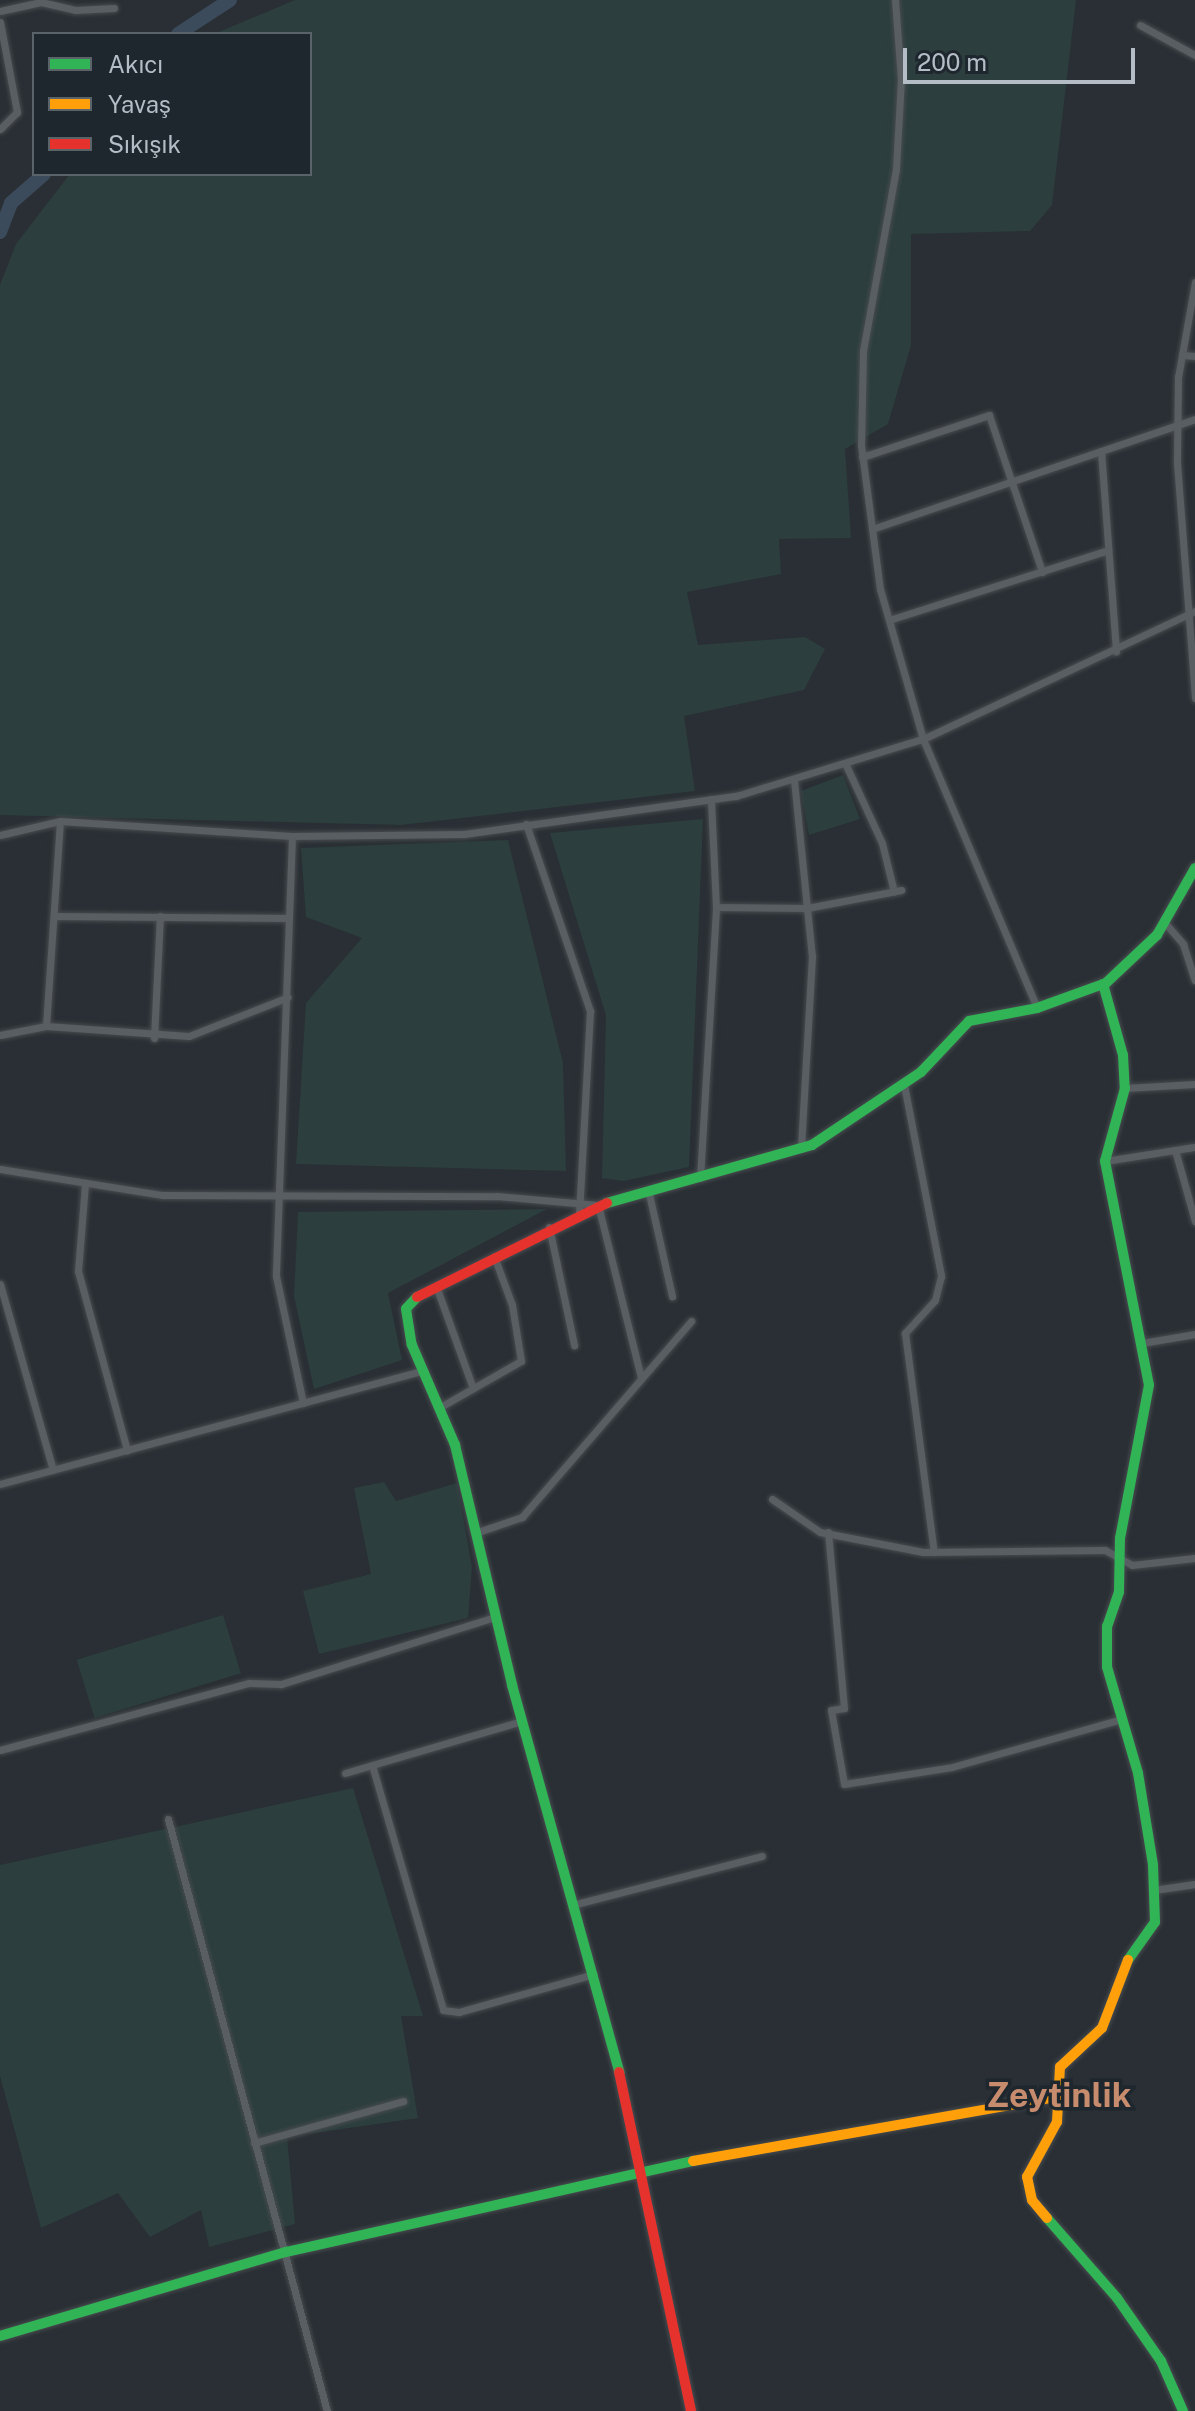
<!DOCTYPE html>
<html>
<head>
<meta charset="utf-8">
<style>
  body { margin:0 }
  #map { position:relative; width:1195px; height:2411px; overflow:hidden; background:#292f34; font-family:"Public Sans",sans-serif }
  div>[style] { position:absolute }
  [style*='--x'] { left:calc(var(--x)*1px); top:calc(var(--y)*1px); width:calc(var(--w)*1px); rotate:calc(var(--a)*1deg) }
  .green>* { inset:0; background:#2c3e3e; transform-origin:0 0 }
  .river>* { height:14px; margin:-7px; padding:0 7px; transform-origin:7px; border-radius:7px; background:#3b4b5c }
  .roads { filter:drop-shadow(0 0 2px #474b4f) drop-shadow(0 0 2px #474b4f) }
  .street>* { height:7px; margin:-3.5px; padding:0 3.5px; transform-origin:3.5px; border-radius:3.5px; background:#595e63 }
  .fast>* { height:10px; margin:-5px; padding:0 5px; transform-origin:5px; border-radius:5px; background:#30b455 }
  .slow>* { height:10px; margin:-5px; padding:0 5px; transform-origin:5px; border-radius:5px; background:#ff9f0a }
  .jam>* { height:10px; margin:-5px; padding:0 5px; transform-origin:5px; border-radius:5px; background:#e5322d }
  span { translate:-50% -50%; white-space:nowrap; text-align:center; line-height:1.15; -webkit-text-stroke:7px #1e262e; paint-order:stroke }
  .district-label { font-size:34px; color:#c78b6d; font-weight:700 }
  .legend { position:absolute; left:32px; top:32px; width:280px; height:144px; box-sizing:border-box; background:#1e262e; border:2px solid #5a626a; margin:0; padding:10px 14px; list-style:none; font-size:24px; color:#b4bcc5 }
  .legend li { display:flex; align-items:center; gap:16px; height:40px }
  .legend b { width:40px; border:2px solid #5a626a }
  .scale { position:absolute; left:903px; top:48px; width:232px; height:36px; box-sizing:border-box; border:4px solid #b4bcc5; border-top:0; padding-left:10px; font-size:24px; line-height:28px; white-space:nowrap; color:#b4bcc5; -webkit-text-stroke:6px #1e262e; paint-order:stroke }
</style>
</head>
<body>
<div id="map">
  <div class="green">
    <div style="clip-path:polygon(295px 0,1076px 0,1052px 205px,1030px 231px,911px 234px,911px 345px,888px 424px,845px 449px,851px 538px,779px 539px,781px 574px,687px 592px,698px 645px,805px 637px,825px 649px,804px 690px,684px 716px,695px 791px,401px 825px,0 815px,0 285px,16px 244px,70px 174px,310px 174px,310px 34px,214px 34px)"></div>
    <div style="clip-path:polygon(843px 775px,860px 819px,809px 835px,801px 791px)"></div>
    <div style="clip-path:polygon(703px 819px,689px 1167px,623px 1181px,602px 1178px,606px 1015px,550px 833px)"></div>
    <div style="clip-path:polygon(508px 840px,563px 1063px,566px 1171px,296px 1164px,306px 1003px,362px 938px,306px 917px,301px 848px)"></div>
    <div style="clip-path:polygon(547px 1209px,388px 1293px,402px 1360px,314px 1389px,294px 1296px,298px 1212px)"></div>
    <div style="clip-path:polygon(384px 1482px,396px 1501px,457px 1483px,472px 1567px,468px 1618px,319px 1654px,303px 1591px,371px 1574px,354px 1488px)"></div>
    <div style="left:223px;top:1615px;width:61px;height:153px;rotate:73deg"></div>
    <div style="clip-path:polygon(353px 1788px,423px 2016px,401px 2016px,418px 2118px,287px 2137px,295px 2224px,209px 2247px,201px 2210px,150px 2237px,118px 2193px,41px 2228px,0 2076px,0 1865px)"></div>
  </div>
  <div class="river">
    <div style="--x:178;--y:34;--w:62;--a:-33.2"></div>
    <div style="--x:0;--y:232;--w:31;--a:-69"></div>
    <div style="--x:11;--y:203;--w:44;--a:-41.3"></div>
  </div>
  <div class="roads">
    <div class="street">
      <div style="--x:895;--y:0;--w:79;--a:85.7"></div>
      <div style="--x:901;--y:79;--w:90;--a:93.2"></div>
      <div style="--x:896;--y:169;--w:185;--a:100.3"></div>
      <div style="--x:863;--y:351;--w:94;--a:91.2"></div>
      <div style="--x:861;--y:445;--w:145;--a:82.5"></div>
      <div style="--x:880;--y:589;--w:156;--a:74"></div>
      <div style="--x:923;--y:739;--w:301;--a:-25.2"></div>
      <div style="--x:0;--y:11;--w:42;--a:-12.4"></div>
      <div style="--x:41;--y:2;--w:35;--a:13"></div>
      <div style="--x:75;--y:10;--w:39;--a:-3"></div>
      <div style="--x:0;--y:22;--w:92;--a:79.3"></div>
      <div style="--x:17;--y:112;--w:24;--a:135"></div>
      <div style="--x:1140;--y:25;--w:63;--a:28.6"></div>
      <div style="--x:1195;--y:282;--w:97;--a:100.1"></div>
      <div style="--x:1178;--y:377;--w:86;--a:90.7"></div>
      <div style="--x:1177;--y:463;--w:236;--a:85.6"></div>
      <div style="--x:1182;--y:355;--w:13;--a:4"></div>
      <div style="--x:1101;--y:451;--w:201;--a:85.7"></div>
      <div style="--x:862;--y:457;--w:134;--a:-18.3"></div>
      <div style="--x:989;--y:415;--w:166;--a:71.3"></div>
      <div style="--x:872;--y:529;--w:341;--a:-18.8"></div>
      <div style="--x:889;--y:620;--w:230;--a:-17.7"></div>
      <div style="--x:845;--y:763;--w:88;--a:65.2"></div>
      <div style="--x:882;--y:843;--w:50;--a:76.2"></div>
      <div style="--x:794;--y:780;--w:177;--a:84.2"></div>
      <div style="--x:812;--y:956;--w:193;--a:93.3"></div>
      <div style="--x:526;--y:824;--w:198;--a:71.1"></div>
      <div style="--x:590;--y:1011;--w:203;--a:93.1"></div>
      <div style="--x:0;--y:835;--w:62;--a:-13.1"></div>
      <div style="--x:60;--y:821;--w:232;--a:3.7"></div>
      <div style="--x:292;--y:836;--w:172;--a:-0.7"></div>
      <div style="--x:464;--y:834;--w:275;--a:-8"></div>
      <div style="--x:736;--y:796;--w:195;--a:-17"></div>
      <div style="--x:923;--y:739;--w:292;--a:67"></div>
      <div style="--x:292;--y:836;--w:440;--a:92.1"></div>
      <div style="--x:276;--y:1276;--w:130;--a:78"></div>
      <div style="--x:716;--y:907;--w:91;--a:0.6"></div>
      <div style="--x:807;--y:908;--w:96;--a:-10.8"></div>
      <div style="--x:56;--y:916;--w:232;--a:0.5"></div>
      <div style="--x:1165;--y:923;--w:28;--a:49"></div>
      <div style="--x:1183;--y:944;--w:38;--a:72"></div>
      <div style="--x:46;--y:1026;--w:205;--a:-86.1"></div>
      <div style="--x:0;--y:1035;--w:47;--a:-11.1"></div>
      <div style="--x:46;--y:1026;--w:143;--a:4"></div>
      <div style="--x:189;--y:1036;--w:106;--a:-21.5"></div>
      <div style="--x:154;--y:1038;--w:122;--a:-87.2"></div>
      <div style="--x:904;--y:1085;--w:195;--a:79"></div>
      <div style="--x:941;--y:1276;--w:25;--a:104"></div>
      <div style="--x:935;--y:1300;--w:45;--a:132.3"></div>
      <div style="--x:905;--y:1333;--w:221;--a:82.5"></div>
      <div style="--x:1125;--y:1088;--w:70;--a:-3.3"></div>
      <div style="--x:1175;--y:1150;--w:74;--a:74.3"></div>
      <div style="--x:1105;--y:1161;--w:90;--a:-8.9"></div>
      <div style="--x:0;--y:1169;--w:165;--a:9.1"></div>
      <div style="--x:163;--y:1195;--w:334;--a:0.2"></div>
      <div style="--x:497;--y:1196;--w:101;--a:5.1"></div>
      <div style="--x:598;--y:1205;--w:177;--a:76"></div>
      <div style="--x:700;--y:1178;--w:271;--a:-86.6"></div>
      <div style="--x:716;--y:907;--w:108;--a:-92.7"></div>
      <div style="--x:85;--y:1184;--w:87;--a:94.6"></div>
      <div style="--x:78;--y:1271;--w:186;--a:74.7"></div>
      <div style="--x:649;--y:1194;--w:105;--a:77.3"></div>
      <div style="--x:549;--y:1227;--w:121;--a:78"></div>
      <div style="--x:0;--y:1284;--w:193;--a:74.1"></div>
      <div style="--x:436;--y:1286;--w:109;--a:70.1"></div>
      <div style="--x:1142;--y:1343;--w:54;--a:-9.6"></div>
      <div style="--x:442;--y:1406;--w:91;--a:-29.7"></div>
      <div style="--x:521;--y:1361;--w:57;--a:-99.1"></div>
      <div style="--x:512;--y:1305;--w:52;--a:-110.2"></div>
      <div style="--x:0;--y:1484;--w:439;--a:-15"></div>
      <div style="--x:772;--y:1499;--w:58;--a:34.5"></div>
      <div style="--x:820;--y:1532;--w:105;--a:11"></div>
      <div style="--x:923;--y:1552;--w:182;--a:-0.6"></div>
      <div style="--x:1105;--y:1550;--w:31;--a:29"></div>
      <div style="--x:1132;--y:1565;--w:63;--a:-6.3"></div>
      <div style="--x:828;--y:1532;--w:177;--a:84.8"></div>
      <div style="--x:844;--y:1708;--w:13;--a:171"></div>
      <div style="--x:831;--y:1710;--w:75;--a:80"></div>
      <div style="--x:844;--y:1784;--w:109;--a:-8.9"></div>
      <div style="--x:952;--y:1767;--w:177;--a:-15.8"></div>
      <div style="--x:475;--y:1533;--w:50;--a:-18.8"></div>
      <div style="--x:522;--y:1517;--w:259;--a:-49.2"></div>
      <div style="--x:0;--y:1750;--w:258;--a:-15.1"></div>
      <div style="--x:249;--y:1683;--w:32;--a:2"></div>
      <div style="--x:281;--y:1684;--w:224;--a:-17.4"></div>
      <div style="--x:372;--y:1765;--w:255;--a:73.8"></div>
      <div style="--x:443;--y:2010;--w:16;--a:7"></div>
      <div style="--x:459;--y:2012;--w:140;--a:-15.7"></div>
      <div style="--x:345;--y:1773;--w:184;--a:-16.4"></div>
      <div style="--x:168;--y:1819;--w:613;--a:74.97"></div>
      <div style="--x:1154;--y:1890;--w:41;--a:-8.3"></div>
      <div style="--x:576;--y:1904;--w:192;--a:-14.5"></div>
      <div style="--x:254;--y:2143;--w:155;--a:-15.7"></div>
    </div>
    <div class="fast">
      <div style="--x:1103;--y:984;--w:74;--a:74.3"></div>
      <div style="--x:1123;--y:1055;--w:33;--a:87"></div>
      <div style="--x:1125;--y:1088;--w:76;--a:105.3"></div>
      <div style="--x:1105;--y:1161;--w:228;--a:78.9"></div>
      <div style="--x:1149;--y:1385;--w:156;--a:100.7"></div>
      <div style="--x:1120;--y:1538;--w:54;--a:91.1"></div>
      <div style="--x:1119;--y:1592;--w:36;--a:109"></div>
      <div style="--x:1107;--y:1626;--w:41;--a:90"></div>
      <div style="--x:1107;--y:1667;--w:110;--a:73.7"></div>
      <div style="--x:1138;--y:1773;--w:93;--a:80.7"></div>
      <div style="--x:1153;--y:1865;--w:57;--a:88"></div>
      <div style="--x:1155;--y:1922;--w:47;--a:125.4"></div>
      <div style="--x:607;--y:1203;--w:213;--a:-15.8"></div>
      <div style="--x:812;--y:1145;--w:131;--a:-33.8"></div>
      <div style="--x:921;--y:1072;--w:70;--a:-46.7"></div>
      <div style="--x:969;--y:1021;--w:69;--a:-10.8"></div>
      <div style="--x:1037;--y:1008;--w:73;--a:-19.9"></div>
      <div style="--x:1106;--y:983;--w:70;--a:-43.3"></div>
      <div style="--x:1157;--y:935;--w:77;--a:-60.4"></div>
      <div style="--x:417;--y:1297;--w:16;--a:133"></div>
      <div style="--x:406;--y:1309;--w:36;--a:81"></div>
      <div style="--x:412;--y:1345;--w:109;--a:66.7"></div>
      <div style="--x:455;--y:1445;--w:247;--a:76.6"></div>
      <div style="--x:512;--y:1685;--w:402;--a:74.5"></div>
      <div style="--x:1047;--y:2218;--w:106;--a:48.8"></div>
      <div style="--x:1117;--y:2298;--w:77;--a:55.1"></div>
      <div style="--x:1161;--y:2361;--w:55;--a:66.3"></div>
      <div style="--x:0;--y:2336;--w:298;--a:-16.4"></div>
      <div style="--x:286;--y:2252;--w:417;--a:-12.6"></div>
    </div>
    <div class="slow">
      <div style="--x:693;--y:2161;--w:374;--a:-10"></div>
      <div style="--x:1047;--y:2218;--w:23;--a:-130"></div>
      <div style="--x:1032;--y:2200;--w:24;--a:-102"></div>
      <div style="--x:1027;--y:2177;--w:63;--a:-61.4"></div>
      <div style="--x:1057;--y:2122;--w:55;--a:-86.9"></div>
      <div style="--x:1060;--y:2067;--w:57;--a:-42.9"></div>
      <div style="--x:1102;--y:2028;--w:73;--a:-69.1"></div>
    </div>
    <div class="jam">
      <div style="--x:417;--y:1297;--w:212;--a:-26.3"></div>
      <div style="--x:619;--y:2072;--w:347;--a:78"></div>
    </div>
  </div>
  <div class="district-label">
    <span style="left:1059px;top:2096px">Zeytinlik</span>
  </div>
  <ul class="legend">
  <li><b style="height:10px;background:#30b455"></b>Akıcı</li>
  <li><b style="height:10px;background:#ff9f0a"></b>Yavaş</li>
  <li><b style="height:10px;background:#e5322d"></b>Sıkışık</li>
  </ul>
  <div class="scale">200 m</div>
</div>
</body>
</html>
